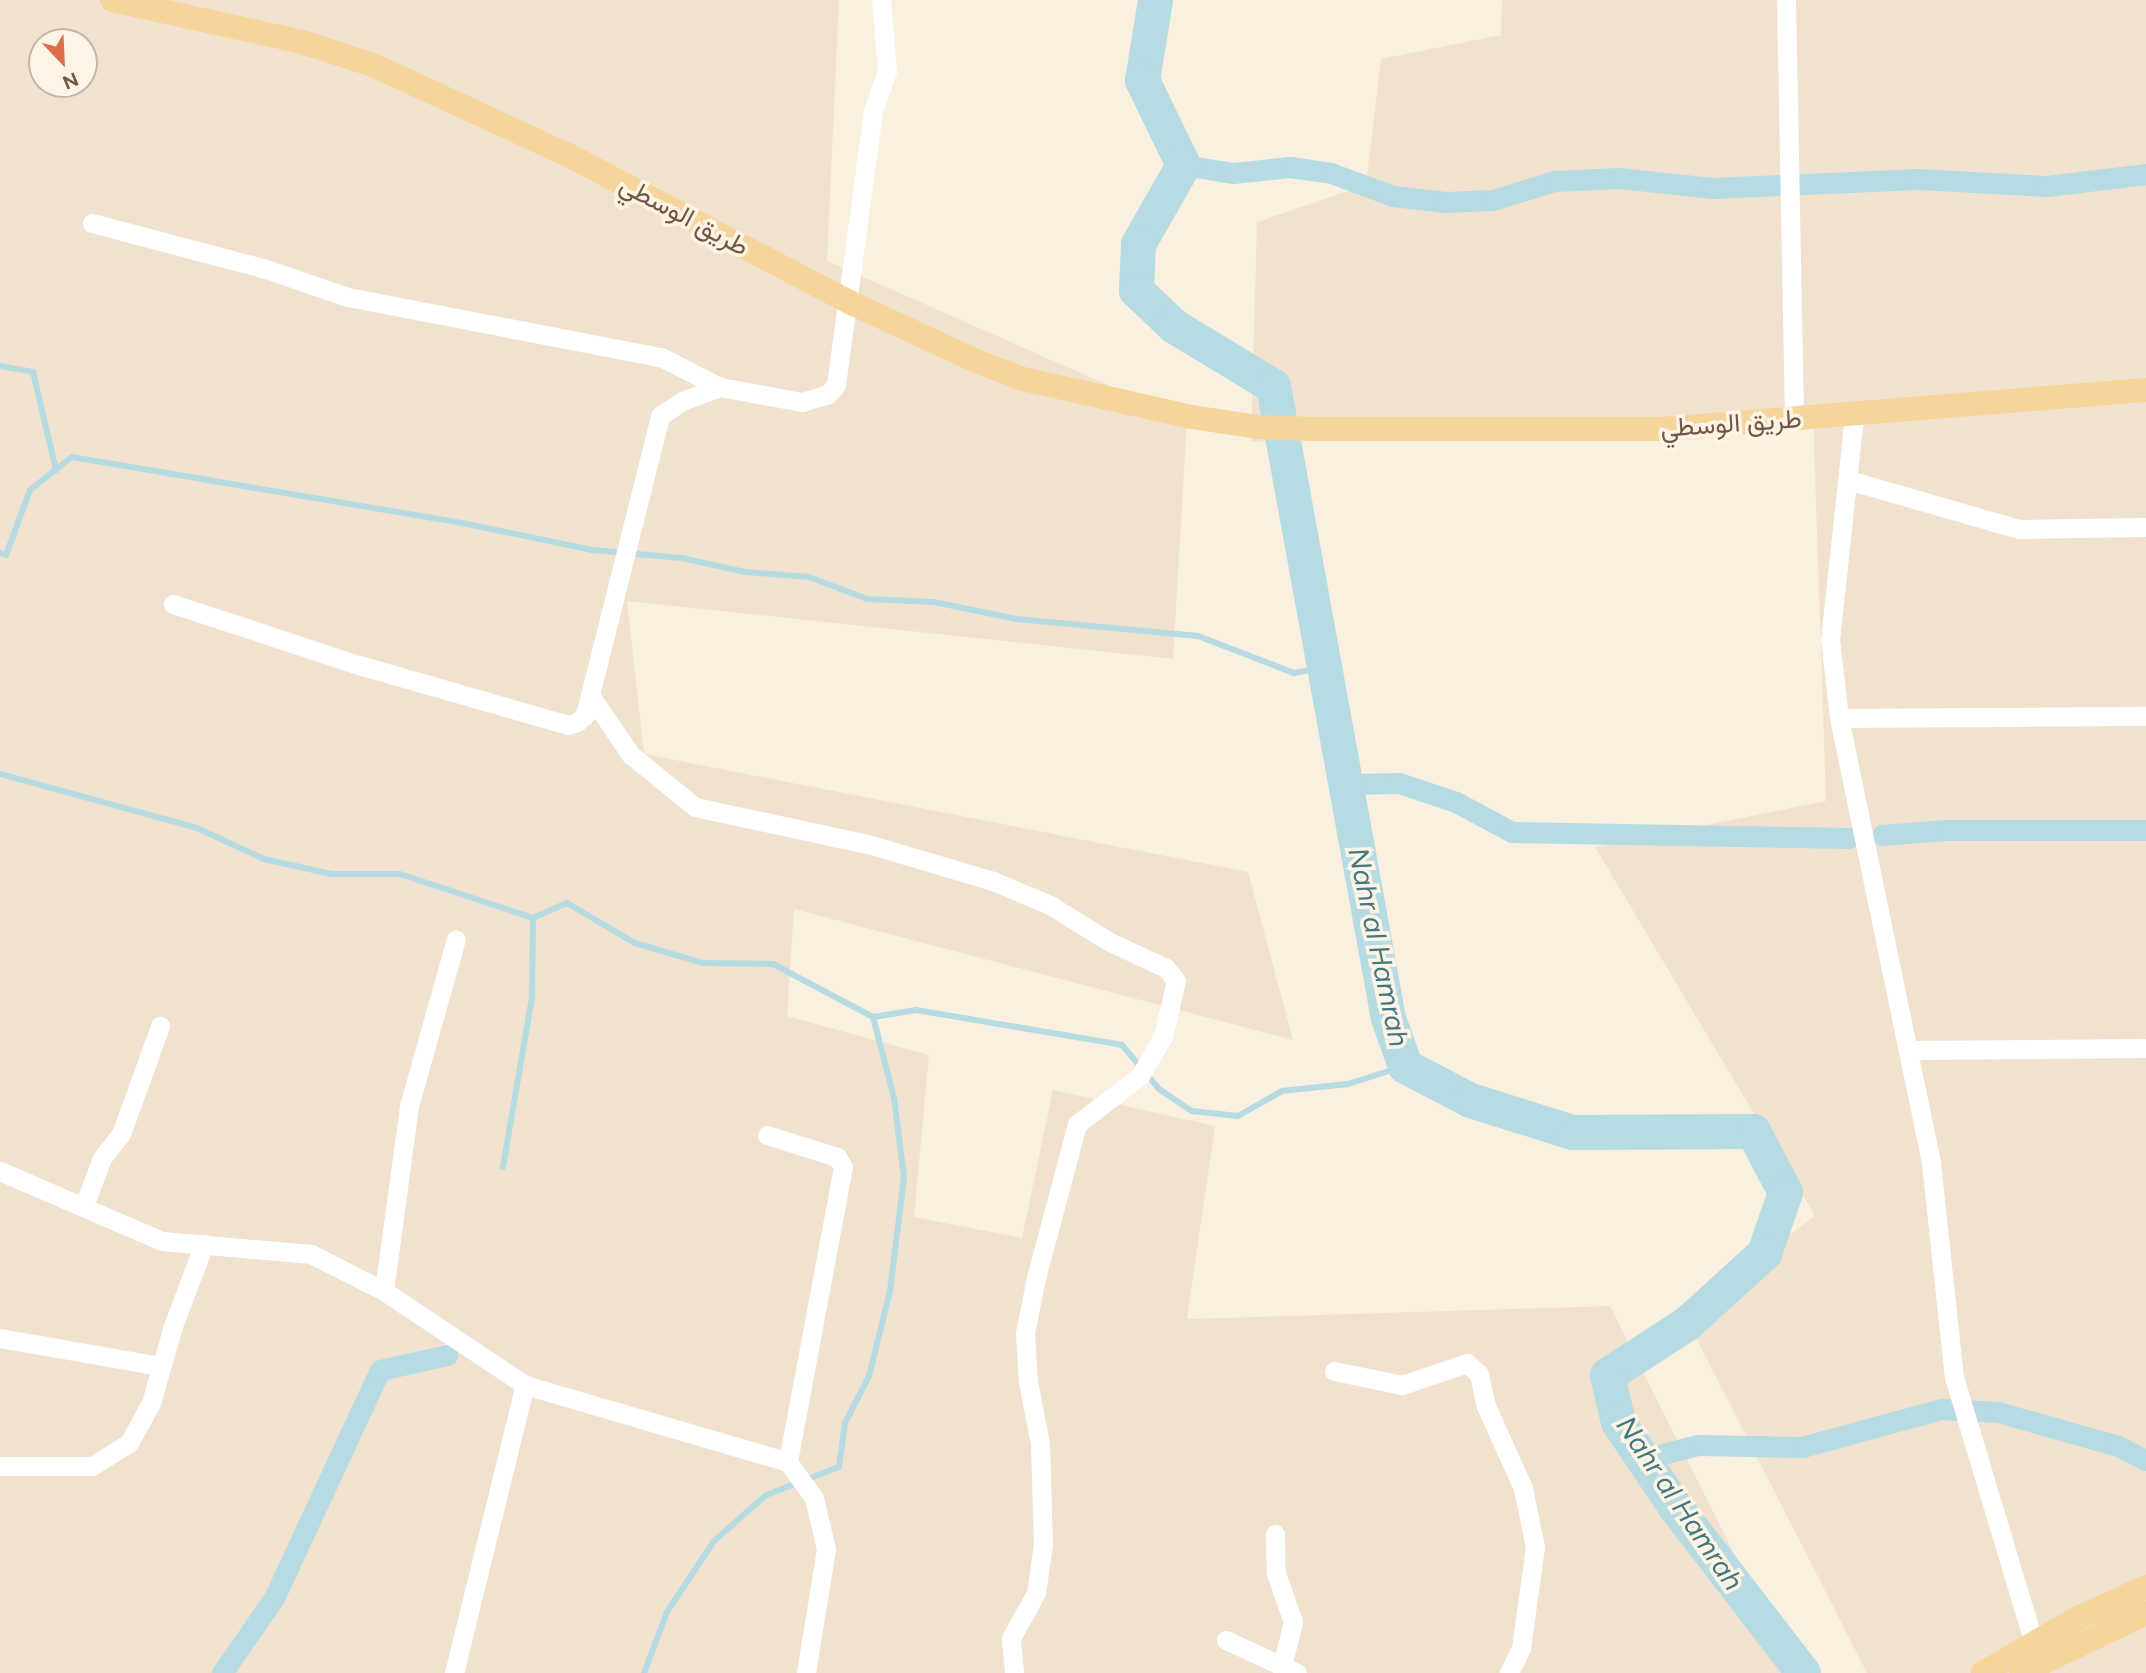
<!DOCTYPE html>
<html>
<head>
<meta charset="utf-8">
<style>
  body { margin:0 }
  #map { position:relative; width:2146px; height:1673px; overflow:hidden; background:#faf0e0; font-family:Figtree,Vazirmatn,sans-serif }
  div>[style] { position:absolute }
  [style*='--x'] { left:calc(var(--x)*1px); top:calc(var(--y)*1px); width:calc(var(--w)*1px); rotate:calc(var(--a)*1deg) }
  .residential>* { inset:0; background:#f1e2cf }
  .stream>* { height:6px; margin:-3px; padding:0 3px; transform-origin:3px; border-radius:3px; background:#b6dbe2 }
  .canal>* { height:21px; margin:-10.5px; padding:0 10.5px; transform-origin:10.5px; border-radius:10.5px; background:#b6dbe2 }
  .river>* { height:35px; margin:-17.5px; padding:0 17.5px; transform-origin:17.5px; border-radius:17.5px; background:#b6dbe2 }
  .minor>* { height:19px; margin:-9.5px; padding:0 9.5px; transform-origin:9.5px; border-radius:9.5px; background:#fff }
  .major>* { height:24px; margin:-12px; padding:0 12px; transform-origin:12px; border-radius:12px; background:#f6d59b }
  span { translate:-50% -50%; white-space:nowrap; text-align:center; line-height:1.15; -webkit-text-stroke:7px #fef4e5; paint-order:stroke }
  .street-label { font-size:26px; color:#6f5749 }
  .water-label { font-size:28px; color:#457781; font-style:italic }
  .north { position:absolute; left:28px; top:28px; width:70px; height:70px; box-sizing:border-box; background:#fef4e5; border:2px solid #c5b5a7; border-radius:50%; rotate:157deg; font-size:19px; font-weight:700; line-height:28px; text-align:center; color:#6f5749 }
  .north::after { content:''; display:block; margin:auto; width:24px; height:32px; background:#de6e4b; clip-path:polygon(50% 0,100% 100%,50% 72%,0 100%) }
</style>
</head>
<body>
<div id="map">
  <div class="residential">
    <div style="clip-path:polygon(evenodd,0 0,839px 0,827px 261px,1187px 420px,1173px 659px,627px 601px,644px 754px,1248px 872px,1293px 1040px,794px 909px,787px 1016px,929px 1055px,914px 1217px,1022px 1238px,1053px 1090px,1215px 1126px,1187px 1319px,1610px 1306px,1794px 1673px,0 1673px,0 0,42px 42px,84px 42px,84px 84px,42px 84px,42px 42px)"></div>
    <div style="clip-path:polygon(1502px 0,2146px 0,2146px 1673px,1867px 1673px,1684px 1314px,1815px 1216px,1595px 847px,1826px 801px,1813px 412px,1251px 442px,1257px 222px,1366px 185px,1381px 59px,1501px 35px)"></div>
  </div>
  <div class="stream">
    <div style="--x:0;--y:366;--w:34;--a:10"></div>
    <div style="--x:33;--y:372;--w:101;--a:76.8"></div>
    <div style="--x:0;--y:553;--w:6;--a:18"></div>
    <div style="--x:6;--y:555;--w:69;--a:-69.7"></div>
    <div style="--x:30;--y:490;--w:53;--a:-38.2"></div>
    <div style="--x:72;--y:457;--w:401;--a:9.6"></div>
    <div style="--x:467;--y:524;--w:128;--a:11.7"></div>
    <div style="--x:592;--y:550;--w:90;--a:5.1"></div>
    <div style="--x:682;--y:558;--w:65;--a:12.5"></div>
    <div style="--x:745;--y:572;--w:64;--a:4.5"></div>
    <div style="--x:809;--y:577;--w:62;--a:20.8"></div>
    <div style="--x:867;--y:599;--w:67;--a:2.6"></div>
    <div style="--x:934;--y:602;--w:84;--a:11.7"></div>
    <div style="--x:1016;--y:619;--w:183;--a:5.3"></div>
    <div style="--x:1198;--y:636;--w:103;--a:21.1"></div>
    <div style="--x:1294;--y:673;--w:31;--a:-11"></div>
    <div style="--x:0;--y:774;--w:204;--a:15.3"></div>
    <div style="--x:197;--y:828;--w:74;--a:24.8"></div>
    <div style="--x:264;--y:859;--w:69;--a:12.6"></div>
    <div style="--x:331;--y:874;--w:69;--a:0"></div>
    <div style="--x:400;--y:874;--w:140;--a:18.3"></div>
    <div style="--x:533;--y:918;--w:37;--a:-24"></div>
    <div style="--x:567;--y:903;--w:79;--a:30.5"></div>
    <div style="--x:635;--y:943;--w:71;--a:16.4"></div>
    <div style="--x:703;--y:963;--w:70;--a:0.8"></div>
    <div style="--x:773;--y:964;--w:113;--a:27.9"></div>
    <div style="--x:873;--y:1017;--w:44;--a:-9.2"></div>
    <div style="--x:916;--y:1010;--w:209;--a:9.6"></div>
    <div style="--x:1122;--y:1045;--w:57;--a:49.9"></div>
    <div style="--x:1159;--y:1089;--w:40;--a:34"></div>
    <div style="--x:1192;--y:1111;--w:46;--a:6.2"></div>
    <div style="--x:1238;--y:1116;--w:51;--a:-29.6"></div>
    <div style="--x:1282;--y:1091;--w:66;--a:-6.1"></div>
    <div style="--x:1348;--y:1084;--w:60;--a:-17.5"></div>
    <div style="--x:503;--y:1167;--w:171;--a:-80.3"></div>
    <div style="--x:532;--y:998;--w:80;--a:-89.3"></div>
    <div style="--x:644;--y:1673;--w:65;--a:-69.3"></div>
    <div style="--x:667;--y:1612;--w:85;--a:-56.5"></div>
    <div style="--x:714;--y:1541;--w:69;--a:-41.5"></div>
    <div style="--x:766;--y:1495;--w:78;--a:-21"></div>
    <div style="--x:839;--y:1467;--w:44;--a:-82.2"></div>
    <div style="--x:845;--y:1423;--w:53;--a:-62.9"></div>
    <div style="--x:869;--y:1376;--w:88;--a:-76.1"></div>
    <div style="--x:890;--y:1291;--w:115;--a:-83"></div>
    <div style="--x:904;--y:1177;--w:80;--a:-97.2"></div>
    <div style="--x:894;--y:1098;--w:84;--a:-104.5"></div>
  </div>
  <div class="canal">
    <div style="--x:1183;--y:165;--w:51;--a:9.1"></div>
    <div style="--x:1233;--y:173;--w:57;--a:-6"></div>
    <div style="--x:1290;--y:167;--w:41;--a:8.3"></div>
    <div style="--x:1331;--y:173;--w:66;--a:20.4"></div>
    <div style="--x:1393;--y:196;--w:53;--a:6.5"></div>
    <div style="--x:1446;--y:202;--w:47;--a:-2.4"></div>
    <div style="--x:1493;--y:200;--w:64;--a:-17.3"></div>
    <div style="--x:1554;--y:181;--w:65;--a:-2.6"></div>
    <div style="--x:1619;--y:178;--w:95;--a:6.1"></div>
    <div style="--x:1713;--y:188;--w:205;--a:-2.5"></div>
    <div style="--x:1918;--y:179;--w:129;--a:3.1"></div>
    <div style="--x:2047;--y:186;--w:100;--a:-6.9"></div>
    <div style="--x:1347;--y:784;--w:52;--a:-1.1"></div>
    <div style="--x:1399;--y:783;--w:60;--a:18.4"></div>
    <div style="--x:1456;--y:802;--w:64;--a:28.2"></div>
    <div style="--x:1512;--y:832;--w:337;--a:1"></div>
    <div style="--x:1882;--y:835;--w:64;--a:-4.5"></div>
    <div style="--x:1946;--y:830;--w:200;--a:0"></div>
    <div style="--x:1643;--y:1459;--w:57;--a:-14.3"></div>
    <div style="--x:1698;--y:1445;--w:104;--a:1.1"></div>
    <div style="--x:1802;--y:1447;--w:145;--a:-15.2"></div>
    <div style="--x:1942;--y:1409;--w:56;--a:3.1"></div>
    <div style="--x:1998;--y:1412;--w:125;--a:15.8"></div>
    <div style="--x:2118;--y:1446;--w:31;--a:27"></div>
    <div style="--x:222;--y:1673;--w:91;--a:-55.3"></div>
    <div style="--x:274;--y:1598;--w:251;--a:-65.1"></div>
    <div style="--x:380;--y:1370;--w:69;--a:-12.6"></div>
  </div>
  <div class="river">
    <div style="--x:1155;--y:0;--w:81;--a:99.2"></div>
    <div style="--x:1142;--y:80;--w:94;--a:64.2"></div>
    <div style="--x:1183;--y:165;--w:91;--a:119.7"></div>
    <div style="--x:1138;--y:244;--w:46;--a:92.5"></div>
    <div style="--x:1136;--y:290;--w:52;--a:43.5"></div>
    <div style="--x:1174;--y:326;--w:116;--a:31.2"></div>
    <div style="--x:1273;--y:386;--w:642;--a:79.69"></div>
    <div style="--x:1388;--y:1018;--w:51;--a:70.5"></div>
    <div style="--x:1405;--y:1066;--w:73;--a:27.6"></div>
    <div style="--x:1470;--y:1100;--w:107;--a:17.4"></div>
    <div style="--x:1572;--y:1132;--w:181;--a:-0.3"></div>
    <div style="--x:1753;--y:1131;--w:69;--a:62.3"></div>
    <div style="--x:1785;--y:1192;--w:65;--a:109"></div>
    <div style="--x:1764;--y:1253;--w:104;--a:137.7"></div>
    <div style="--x:1687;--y:1323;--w:95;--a:147"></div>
    <div style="--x:1607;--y:1375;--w:48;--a:76.8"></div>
    <div style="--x:1618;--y:1422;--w:104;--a:56"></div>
    <div style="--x:1676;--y:1508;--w:208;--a:52.4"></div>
  </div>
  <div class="minor">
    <div style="--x:1786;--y:0;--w:421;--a:88.9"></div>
    <div style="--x:92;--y:223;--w:180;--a:14.8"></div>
    <div style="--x:266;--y:269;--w:87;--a:18.9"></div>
    <div style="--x:348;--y:297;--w:319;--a:10.9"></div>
    <div style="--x:661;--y:357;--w:66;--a:27"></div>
    <div style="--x:1854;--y:416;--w:224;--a:96.1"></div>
    <div style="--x:1830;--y:639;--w:80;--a:83.5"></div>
    <div style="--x:1839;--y:718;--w:454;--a:78.3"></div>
    <div style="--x:1931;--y:1163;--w:215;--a:83.9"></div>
    <div style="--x:1954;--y:1377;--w:278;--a:73.3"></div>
    <div style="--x:1848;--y:480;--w:178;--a:16"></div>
    <div style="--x:2019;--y:529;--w:127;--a:-0.9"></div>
    <div style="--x:173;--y:604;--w:196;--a:18.2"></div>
    <div style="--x:359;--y:665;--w:217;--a:16"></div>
    <div style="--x:568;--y:725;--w:9;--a:-18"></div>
    <div style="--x:577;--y:722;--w:11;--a:-41"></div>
    <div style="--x:585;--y:715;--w:308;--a:-75.9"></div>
    <div style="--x:660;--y:416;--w:27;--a:-34"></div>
    <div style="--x:682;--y:401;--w:40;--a:-20.2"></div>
    <div style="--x:720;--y:387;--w:83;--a:10.4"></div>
    <div style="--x:802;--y:402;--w:27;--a:-17"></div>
    <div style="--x:828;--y:394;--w:12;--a:-48"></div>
    <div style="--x:836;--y:385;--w:276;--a:-82.3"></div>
    <div style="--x:873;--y:111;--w:42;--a:-70.7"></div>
    <div style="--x:887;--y:71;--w:71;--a:-94.8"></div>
    <div style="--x:590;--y:695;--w:73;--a:55.7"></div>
    <div style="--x:631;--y:755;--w:82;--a:39.1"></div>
    <div style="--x:695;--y:807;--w:177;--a:12.1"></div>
    <div style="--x:868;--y:844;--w:130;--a:16.5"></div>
    <div style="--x:993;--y:881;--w:62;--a:22.8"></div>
    <div style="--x:1050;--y:905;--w:68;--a:31.8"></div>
    <div style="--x:1108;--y:941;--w:64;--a:25"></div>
    <div style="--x:1166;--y:968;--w:16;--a:52"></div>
    <div style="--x:1176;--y:981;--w:57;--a:103.3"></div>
    <div style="--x:1163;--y:1036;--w:46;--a:119.9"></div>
    <div style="--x:1140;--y:1076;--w:79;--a:142.7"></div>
    <div style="--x:1077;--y:1124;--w:159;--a:104.9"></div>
    <div style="--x:1036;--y:1278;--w:56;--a:101.3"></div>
    <div style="--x:1025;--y:1333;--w:49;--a:86.5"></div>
    <div style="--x:1028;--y:1382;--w:63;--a:79"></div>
    <div style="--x:1040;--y:1444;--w:100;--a:88.3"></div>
    <div style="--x:1043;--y:1544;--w:49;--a:98.1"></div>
    <div style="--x:1036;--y:1593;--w:51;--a:119.1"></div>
    <div style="--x:1011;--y:1638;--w:35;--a:85"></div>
    <div style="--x:1839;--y:718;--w:307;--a:-0.4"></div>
    <div style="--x:1910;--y:1050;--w:236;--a:-0.5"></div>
    <div style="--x:767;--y:1135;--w:73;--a:17.4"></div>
    <div style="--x:837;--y:1157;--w:12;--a:59"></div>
    <div style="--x:843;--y:1167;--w:300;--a:100.6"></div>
    <div style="--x:0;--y:1171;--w:176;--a:23.4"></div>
    <div style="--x:162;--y:1241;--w:150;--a:5"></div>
    <div style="--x:311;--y:1254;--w:82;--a:26.9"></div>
    <div style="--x:384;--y:1291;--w:169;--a:33.7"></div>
    <div style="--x:525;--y:1385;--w:274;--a:16.3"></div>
    <div style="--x:788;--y:1462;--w:44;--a:54.2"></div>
    <div style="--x:814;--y:1498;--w:52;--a:76.8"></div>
    <div style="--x:826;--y:1549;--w:126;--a:99.2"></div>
    <div style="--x:84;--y:1206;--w:51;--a:-69.4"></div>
    <div style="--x:102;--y:1158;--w:31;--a:-52"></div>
    <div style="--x:121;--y:1134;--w:115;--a:-70.1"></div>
    <div style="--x:384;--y:1291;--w:187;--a:-82.3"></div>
    <div style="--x:409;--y:1106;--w:173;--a:-74.3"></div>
    <div style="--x:0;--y:1338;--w:163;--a:9.9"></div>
    <div style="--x:1334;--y:1371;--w:69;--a:11.6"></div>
    <div style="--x:1402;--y:1385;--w:69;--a:-18.7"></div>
    <div style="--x:1467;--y:1363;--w:16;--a:43"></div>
    <div style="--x:1479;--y:1374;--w:33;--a:78"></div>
    <div style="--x:1486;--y:1406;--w:90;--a:65.7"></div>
    <div style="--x:1523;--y:1488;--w:60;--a:78.5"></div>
    <div style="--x:1535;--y:1547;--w:102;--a:97.9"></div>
    <div style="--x:1521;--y:1648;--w:28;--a:116"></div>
    <div style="--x:0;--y:1466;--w:92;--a:0"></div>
    <div style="--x:92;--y:1466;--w:44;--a:-31.9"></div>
    <div style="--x:129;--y:1443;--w:46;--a:-61.2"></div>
    <div style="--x:151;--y:1403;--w:80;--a:-74.1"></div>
    <div style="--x:173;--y:1326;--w:88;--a:-69.3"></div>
    <div style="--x:1275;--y:1534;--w:39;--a:89"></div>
    <div style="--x:1276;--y:1573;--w:52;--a:70.9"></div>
    <div style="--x:1293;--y:1622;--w:45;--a:104"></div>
    <div style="--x:1226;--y:1640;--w:78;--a:24.9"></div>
    <div style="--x:454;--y:1673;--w:297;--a:-76.2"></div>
  </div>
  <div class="major">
    <div style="--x:112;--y:0;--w:191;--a:12.4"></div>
    <div style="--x:299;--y:41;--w:78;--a:18"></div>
    <div style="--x:373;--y:65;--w:217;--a:24.8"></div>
    <div style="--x:570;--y:156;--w:315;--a:27.6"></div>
    <div style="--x:849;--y:302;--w:140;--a:24.9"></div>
    <div style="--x:976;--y:361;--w:50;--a:21"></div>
    <div style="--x:1023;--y:379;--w:173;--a:12.7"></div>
    <div style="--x:1192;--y:417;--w:66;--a:8.7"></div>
    <div style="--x:1257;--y:427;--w:57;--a:2"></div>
    <div style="--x:1314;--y:429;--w:347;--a:0"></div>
    <div style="--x:1661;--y:429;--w:487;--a:-4.6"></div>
    <div style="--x:1983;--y:1673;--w:110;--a:-30.1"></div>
    <div style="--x:2078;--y:1618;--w:75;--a:-24.5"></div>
    <div style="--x:2021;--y:1673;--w:139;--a:-25.6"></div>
  </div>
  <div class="street-label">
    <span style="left:684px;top:216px;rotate:28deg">طريق الوسطي</span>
    <span style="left:1731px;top:424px;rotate:-4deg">طريق الوسطي</span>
  </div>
  <div class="water-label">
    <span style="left:1379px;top:947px;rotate:78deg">Nahr al Hamrah</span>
    <span style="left:1680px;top:1503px;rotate:56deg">Nahr al Hamrah</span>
  </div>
  <div class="north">N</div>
</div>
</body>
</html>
